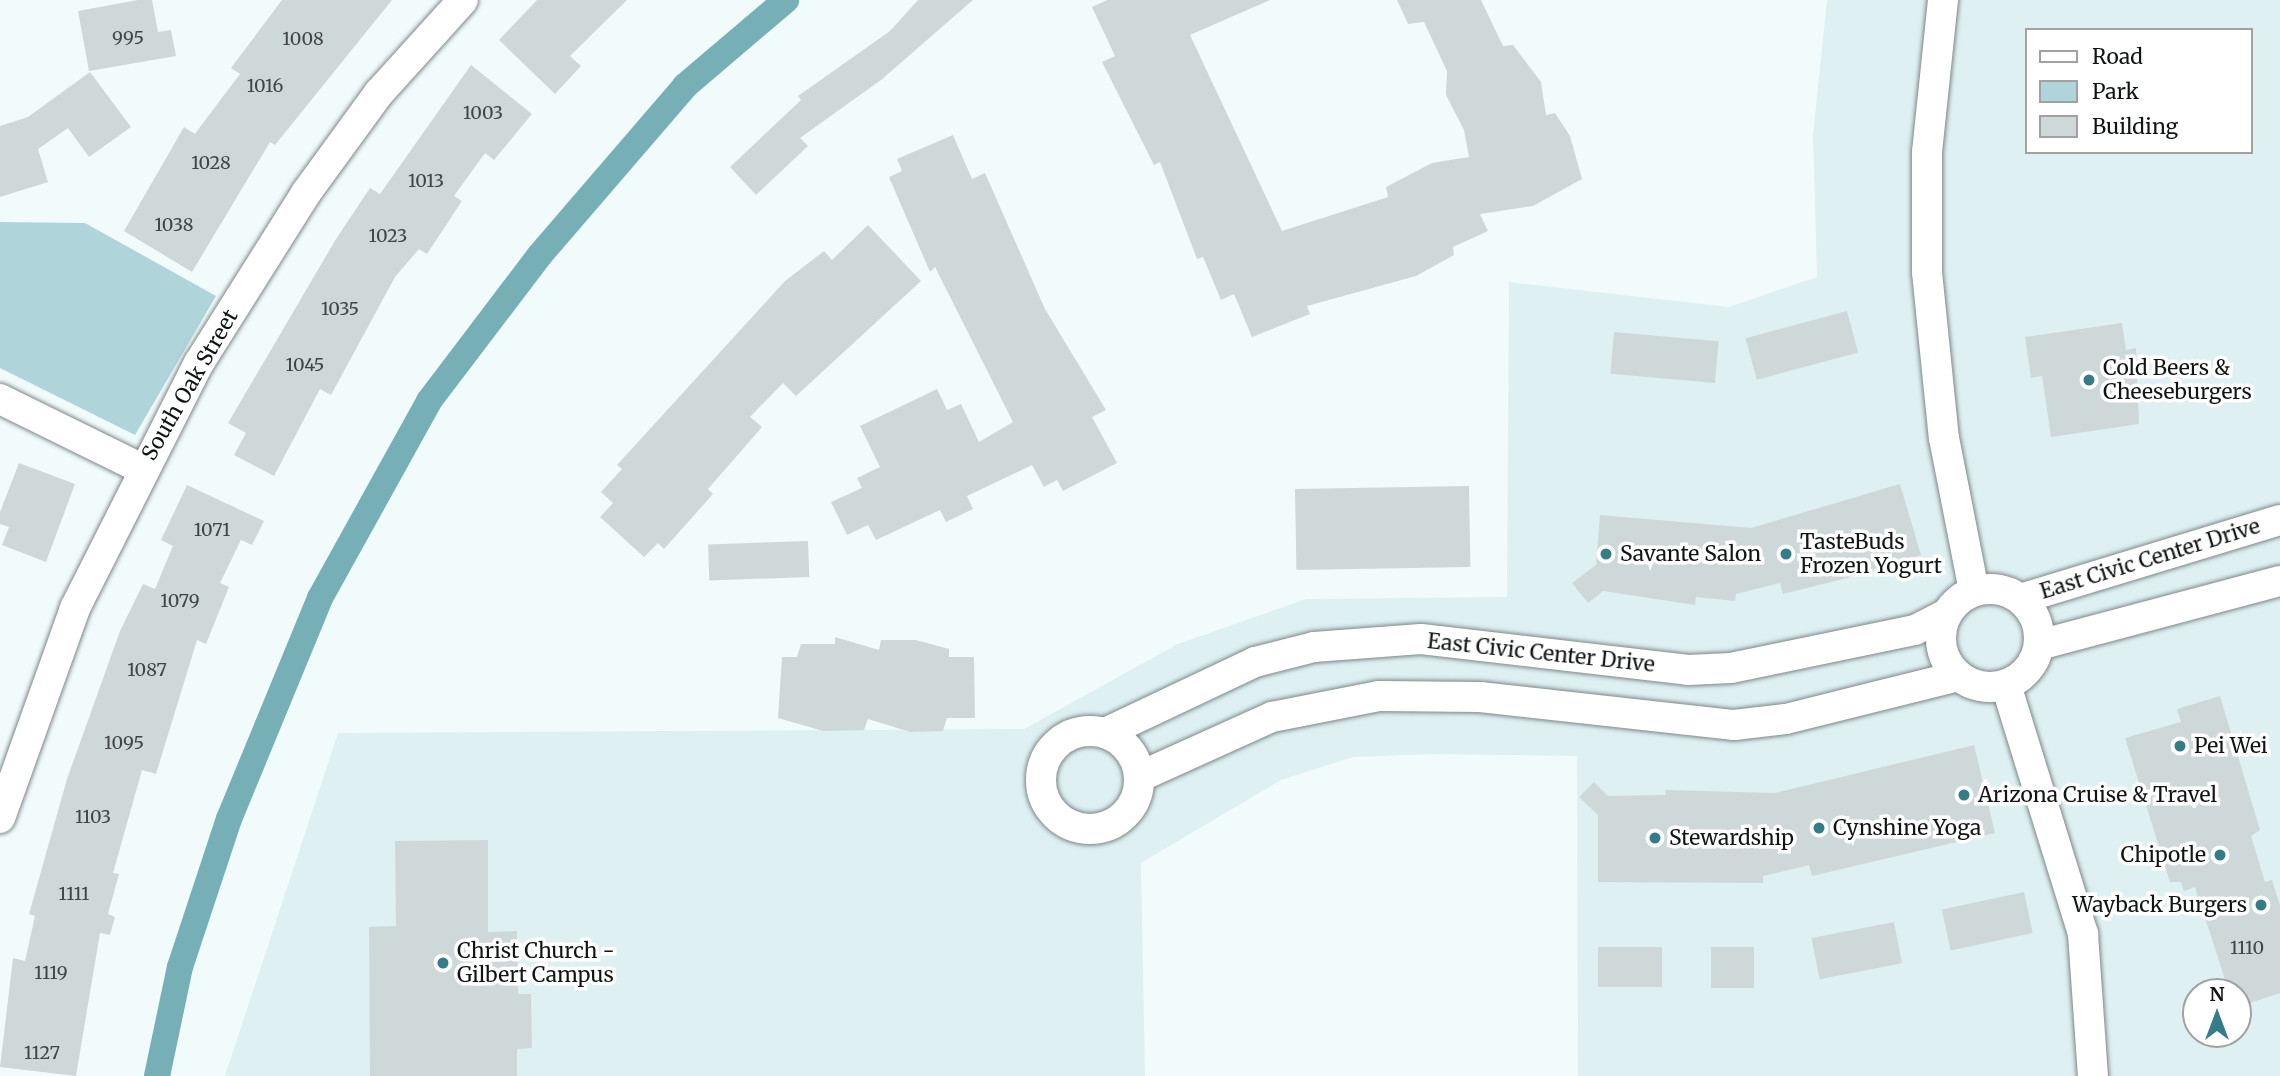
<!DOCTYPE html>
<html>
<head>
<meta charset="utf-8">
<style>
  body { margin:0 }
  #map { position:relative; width:2280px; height:1076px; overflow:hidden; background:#f2fbfc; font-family:Merriweather,serif }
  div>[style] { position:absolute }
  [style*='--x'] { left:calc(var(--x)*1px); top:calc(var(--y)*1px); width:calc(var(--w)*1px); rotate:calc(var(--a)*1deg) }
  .built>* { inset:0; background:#def0f2 }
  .green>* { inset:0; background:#afd4d9 }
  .canal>* { height:26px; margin:-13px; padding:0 13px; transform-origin:13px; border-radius:13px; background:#77afb6 }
  .building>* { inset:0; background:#cfd8d9; transform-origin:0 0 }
  .roads { filter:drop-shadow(0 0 2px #7f8788) drop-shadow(0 0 2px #7f8788) }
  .minor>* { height:30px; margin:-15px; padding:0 15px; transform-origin:15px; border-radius:15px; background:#fff }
  .minor>.ring { margin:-15px; padding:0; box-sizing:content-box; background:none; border:30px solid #fff; border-radius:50% }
  .dots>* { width:19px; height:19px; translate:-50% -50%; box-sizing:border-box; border:4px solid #fff; border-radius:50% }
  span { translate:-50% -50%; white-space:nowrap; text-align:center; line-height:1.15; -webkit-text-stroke:7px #fff; paint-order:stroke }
  .number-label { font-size:18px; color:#404546 }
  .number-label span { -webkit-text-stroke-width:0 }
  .poi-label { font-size:21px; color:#111415 }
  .left { translate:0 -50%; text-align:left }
  .right { translate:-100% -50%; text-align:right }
  .street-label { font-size:21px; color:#111415 }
  .legend { position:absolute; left:2025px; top:28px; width:228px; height:126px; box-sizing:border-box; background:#fff; border:2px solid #a0a1a1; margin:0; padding:9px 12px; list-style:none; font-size:21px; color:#111415 }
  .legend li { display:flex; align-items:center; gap:14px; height:35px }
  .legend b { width:35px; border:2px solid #a0a1a1 }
  .north { position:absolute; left:2182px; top:978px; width:70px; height:70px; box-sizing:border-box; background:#fff; border:2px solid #a0a1a1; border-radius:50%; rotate:0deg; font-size:19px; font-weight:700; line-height:28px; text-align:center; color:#111415 }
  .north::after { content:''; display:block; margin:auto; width:24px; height:32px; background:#357d86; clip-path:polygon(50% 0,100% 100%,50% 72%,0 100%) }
</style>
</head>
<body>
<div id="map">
  <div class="built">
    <div style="clip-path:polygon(evenodd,1827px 0,2280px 0,2280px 1076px,1578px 1076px,1577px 756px,1433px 754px,1353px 757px,1281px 780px,1141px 863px,1145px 1076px,225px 1076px,338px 733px,1024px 729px,1178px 644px,1306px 599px,1507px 597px,1509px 282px,1729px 307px,1817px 277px,1813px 135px,1827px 0,2026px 30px,2250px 30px,2250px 152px,2026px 152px,2026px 30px,1827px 0,2196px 992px,2238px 992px,2238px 1034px,2196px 1034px,2196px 992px)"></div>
  </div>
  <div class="green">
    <div style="clip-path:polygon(0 222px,85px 223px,216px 296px,135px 435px,0 368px)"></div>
  </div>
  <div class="canal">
    <div style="--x:157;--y:1076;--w:111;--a:-78.1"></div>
    <div style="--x:180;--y:967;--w:156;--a:-71.7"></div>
    <div style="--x:229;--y:819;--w:239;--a:-67.6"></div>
    <div style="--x:320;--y:598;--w:225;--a:-61"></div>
    <div style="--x:429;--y:401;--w:182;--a:-52.8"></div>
    <div style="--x:539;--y:256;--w:224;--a:-49.3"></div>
    <div style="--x:685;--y:86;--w:133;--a:-40.4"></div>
  </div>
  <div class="building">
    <div style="clip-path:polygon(138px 0,152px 0,158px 32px,171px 30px,176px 56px,89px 71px,78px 11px)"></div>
    <div style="clip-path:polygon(282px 0,392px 0,275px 145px,270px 142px,192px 272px,124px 231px,184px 127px,195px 134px,203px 123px,240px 74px,231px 68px)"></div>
    <div style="clip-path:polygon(537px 0,627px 0,570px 56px,581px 66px,555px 94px,499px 40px)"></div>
    <div style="clip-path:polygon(918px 0,973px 0,881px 80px,800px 138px,808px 146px,756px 195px,730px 167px,801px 100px,798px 96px,890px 31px)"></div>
    <div style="clip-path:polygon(1107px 0,1270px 0,1190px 35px,1282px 231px,1388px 197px,1386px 187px,1432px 163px,1469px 157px,1464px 130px,1446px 95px,1447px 71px,1424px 22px,1408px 24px,1397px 0,1481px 0,1503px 46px,1513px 45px,1541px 82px,1546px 115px,1555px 113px,1570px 136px,1582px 179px,1533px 206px,1480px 214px,1488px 231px,1453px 247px,1454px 255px,1416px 276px,1307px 306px,1310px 314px,1252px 337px,1234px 294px,1221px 300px,1203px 257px,1197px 259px,1160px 162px,1154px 165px,1102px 62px,1115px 56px,1092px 7px)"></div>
    <div style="clip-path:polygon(471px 65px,532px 114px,494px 160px,485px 153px,454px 196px,462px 201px,427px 254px,419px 249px,395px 277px,331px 395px,320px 389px,274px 476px,234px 455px,246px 433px,228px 423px,336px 239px,370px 188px,380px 194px)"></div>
    <div style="clip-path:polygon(90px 72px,131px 127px,89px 157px,68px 128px,38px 149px,48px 182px,0 197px,0 126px,28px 117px)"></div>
    <div style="clip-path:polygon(953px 135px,972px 179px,985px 173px,1045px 309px,1106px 410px,1092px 417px,1117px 463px,1063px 491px,1057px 480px,1044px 487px,1032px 465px,967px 496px,973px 509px,946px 522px,940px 510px,876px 540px,868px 525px,847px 535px,831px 502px,862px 488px,857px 478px,880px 467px,860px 426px,937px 389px,947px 410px,961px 404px,979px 442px,1013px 422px,935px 267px,930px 272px,889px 177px,902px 171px,897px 159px)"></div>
    <div style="clip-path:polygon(868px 225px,921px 281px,796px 396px,783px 383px,750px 417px,762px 427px,708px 489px,713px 494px,664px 549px,658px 543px,644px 557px,600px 517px,613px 503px,601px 492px,622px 469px,617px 465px,785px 281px,824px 251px,832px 260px)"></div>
    <div style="left:1847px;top:311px;width:43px;height:105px;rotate:75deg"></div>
    <div style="clip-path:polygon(2122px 323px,2126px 350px,2136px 348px,2139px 424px,2051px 437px,2042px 376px,2031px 378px,2025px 337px)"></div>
    <div style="left:1614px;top:332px;width:105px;height:42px;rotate:5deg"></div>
    <div style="clip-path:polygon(19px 463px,75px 484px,46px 562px,2px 545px,9px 527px,0 524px,0 512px)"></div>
    <div style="clip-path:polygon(1900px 484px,1921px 555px,1875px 571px,1783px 594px,1780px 583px,1736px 594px,1735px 601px,1696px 597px,1695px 605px,1603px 591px,1588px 603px,1572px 583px,1596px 565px,1600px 515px,1751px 528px)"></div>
    <div style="clip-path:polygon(187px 485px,264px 521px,252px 545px,241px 540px,220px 583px,229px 587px,206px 644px,197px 640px,156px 774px,142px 770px,113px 873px,119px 874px,108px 914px,115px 917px,110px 935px,100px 933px,76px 1076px,0 1067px,13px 958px,25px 961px,35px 916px,29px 914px,67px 779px,120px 631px,143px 584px,155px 589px,173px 546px,161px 540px)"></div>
    <div style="left:1469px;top:486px;width:81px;height:174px;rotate:89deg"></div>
    <div style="left:808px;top:541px;width:36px;height:100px;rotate:88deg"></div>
    <div style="clip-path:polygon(835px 637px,879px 650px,881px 640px,916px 640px,949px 649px,949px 657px,974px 657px,975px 718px,947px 718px,943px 731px,910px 732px,868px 719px,864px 730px,823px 731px,778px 718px,782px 657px,797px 657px,801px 644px,835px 644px)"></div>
    <div style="clip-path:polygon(2220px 696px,2260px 830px,2251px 836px,2265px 882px,2272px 880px,2280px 905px,2280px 993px,2238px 1007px,2238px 992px,2229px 992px,2195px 887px,2184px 891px,2181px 882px,2170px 882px,2125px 738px,2181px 722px,2177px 709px)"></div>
    <div style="clip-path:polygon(1974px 745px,1995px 833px,1812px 876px,1809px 865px,1763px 876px,1763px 883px,1598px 882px,1598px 815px,1579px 797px,1594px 782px,1608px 796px,1666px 795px,1665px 790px,1775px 793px)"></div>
    <div style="clip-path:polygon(488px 840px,488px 932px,517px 931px,518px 994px,531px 994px,532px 1048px,517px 1049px,517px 1076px,370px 1076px,369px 927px,396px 926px,395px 841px)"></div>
    <div style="left:2024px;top:892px;width:42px;height:84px;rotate:78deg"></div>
    <div style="left:1894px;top:922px;width:42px;height:84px;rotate:79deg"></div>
    <div style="left:1598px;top:947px;width:64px;height:40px"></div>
    <div style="left:1711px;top:947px;width:43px;height:41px"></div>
  </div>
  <div class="roads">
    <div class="minor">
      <div style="--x:1943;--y:0;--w:153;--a:96"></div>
      <div style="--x:1927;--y:152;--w:120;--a:90"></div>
      <div style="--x:1927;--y:272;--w:167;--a:84.2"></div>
      <div style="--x:1944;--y:438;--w:156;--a:78.9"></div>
      <div style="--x:0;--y:399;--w:158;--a:26.2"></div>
      <div class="ring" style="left:1941px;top:589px;width:68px;height:68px"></div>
      <div style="--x:2020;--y:599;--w:272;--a:-16.9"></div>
      <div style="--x:2039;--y:645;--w:249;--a:-14.9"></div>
      <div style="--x:2006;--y:685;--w:261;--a:72.8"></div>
      <div style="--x:2083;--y:934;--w:142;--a:86"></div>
      <div class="ring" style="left:1041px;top:731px;width:68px;height:68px"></div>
      <div style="--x:1105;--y:733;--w:166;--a:-25.3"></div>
      <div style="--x:1255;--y:662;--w:61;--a:-14.3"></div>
      <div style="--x:1314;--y:647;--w:107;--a:-4.3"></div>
      <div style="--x:1421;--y:639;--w:269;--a:6.6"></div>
      <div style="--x:1688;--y:670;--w:43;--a:-2.7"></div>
      <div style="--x:1731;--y:668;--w:188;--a:-11.7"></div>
      <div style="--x:1915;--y:630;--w:35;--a:-27"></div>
      <div style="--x:1139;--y:777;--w:146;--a:-24.3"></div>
      <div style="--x:1272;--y:717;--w:109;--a:-11.1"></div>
      <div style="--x:1379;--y:696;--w:101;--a:0.6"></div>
      <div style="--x:1480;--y:697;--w:256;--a:6.3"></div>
      <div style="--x:1734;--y:725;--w:52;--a:-6.6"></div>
      <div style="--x:1786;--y:719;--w:177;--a:-14"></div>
      <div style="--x:0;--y:818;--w:223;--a:-70.3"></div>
      <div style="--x:75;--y:608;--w:275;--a:-63.2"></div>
      <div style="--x:199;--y:363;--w:201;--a:-57.8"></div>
      <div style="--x:306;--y:193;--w:124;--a:-53.9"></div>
      <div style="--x:379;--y:93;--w:125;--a:-47.9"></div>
    </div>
  </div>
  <div class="dots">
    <div style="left:2089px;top:380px;background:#357d86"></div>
    <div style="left:1606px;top:554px;background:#357d86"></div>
    <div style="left:1786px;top:554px;background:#357d86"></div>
    <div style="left:2180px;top:746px;background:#357d86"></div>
    <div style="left:1964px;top:795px;background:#357d86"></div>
    <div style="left:1819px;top:828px;background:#357d86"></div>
    <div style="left:1655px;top:838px;background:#357d86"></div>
    <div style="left:2220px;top:855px;background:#357d86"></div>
    <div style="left:2261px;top:905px;background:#357d86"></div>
    <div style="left:443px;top:963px;background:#357d86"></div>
  </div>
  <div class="number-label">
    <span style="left:128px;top:38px">995</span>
    <span style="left:303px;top:39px">1008</span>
    <span style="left:265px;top:86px">1016</span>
    <span style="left:483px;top:113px">1003</span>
    <span style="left:211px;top:163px">1028</span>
    <span style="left:426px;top:181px">1013</span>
    <span style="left:174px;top:225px">1038</span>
    <span style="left:388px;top:236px">1023</span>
    <span style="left:340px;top:309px">1035</span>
    <span style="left:305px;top:365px">1045</span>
    <span style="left:212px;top:530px">1071</span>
    <span style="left:180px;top:601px">1079</span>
    <span style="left:147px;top:670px">1087</span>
    <span style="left:124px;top:743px">1095</span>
    <span style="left:93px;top:817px">1103</span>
    <span style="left:74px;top:894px">1111</span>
    <span style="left:2247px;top:948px">1110</span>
    <span style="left:51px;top:973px">1119</span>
    <span style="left:42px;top:1053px">1127</span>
  </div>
  <div class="poi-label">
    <span class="left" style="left:2103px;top:380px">Cold Beers &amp;<br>Cheeseburgers</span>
    <span class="left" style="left:1800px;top:554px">TasteBuds<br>Frozen Yogurt</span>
    <span class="left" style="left:1620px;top:554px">Savante Salon</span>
    <span class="left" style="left:2194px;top:746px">Pei Wei</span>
    <span class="left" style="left:1978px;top:795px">Arizona Cruise &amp; Travel</span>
    <span class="left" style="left:1833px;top:828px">Cynshine Yoga</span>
    <span class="left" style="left:1669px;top:838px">Stewardship</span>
    <span class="right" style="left:2206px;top:855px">Chipotle</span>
    <span class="right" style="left:2247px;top:905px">Wayback Burgers</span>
    <span class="left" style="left:457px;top:963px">Christ Church -<br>Gilbert Campus</span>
  </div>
  <div class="street-label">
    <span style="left:190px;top:385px;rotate:-60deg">South Oak Street</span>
    <span style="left:2150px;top:559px;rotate:-17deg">East Civic Center Drive</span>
    <span style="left:1541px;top:653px;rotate:6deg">East Civic Center Drive</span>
  </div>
  <ul class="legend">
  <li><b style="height:9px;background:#fff"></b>Road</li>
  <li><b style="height:19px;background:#afd4d9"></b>Park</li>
  <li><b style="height:19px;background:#cfd8d9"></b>Building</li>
  </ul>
  <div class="north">N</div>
</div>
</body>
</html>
